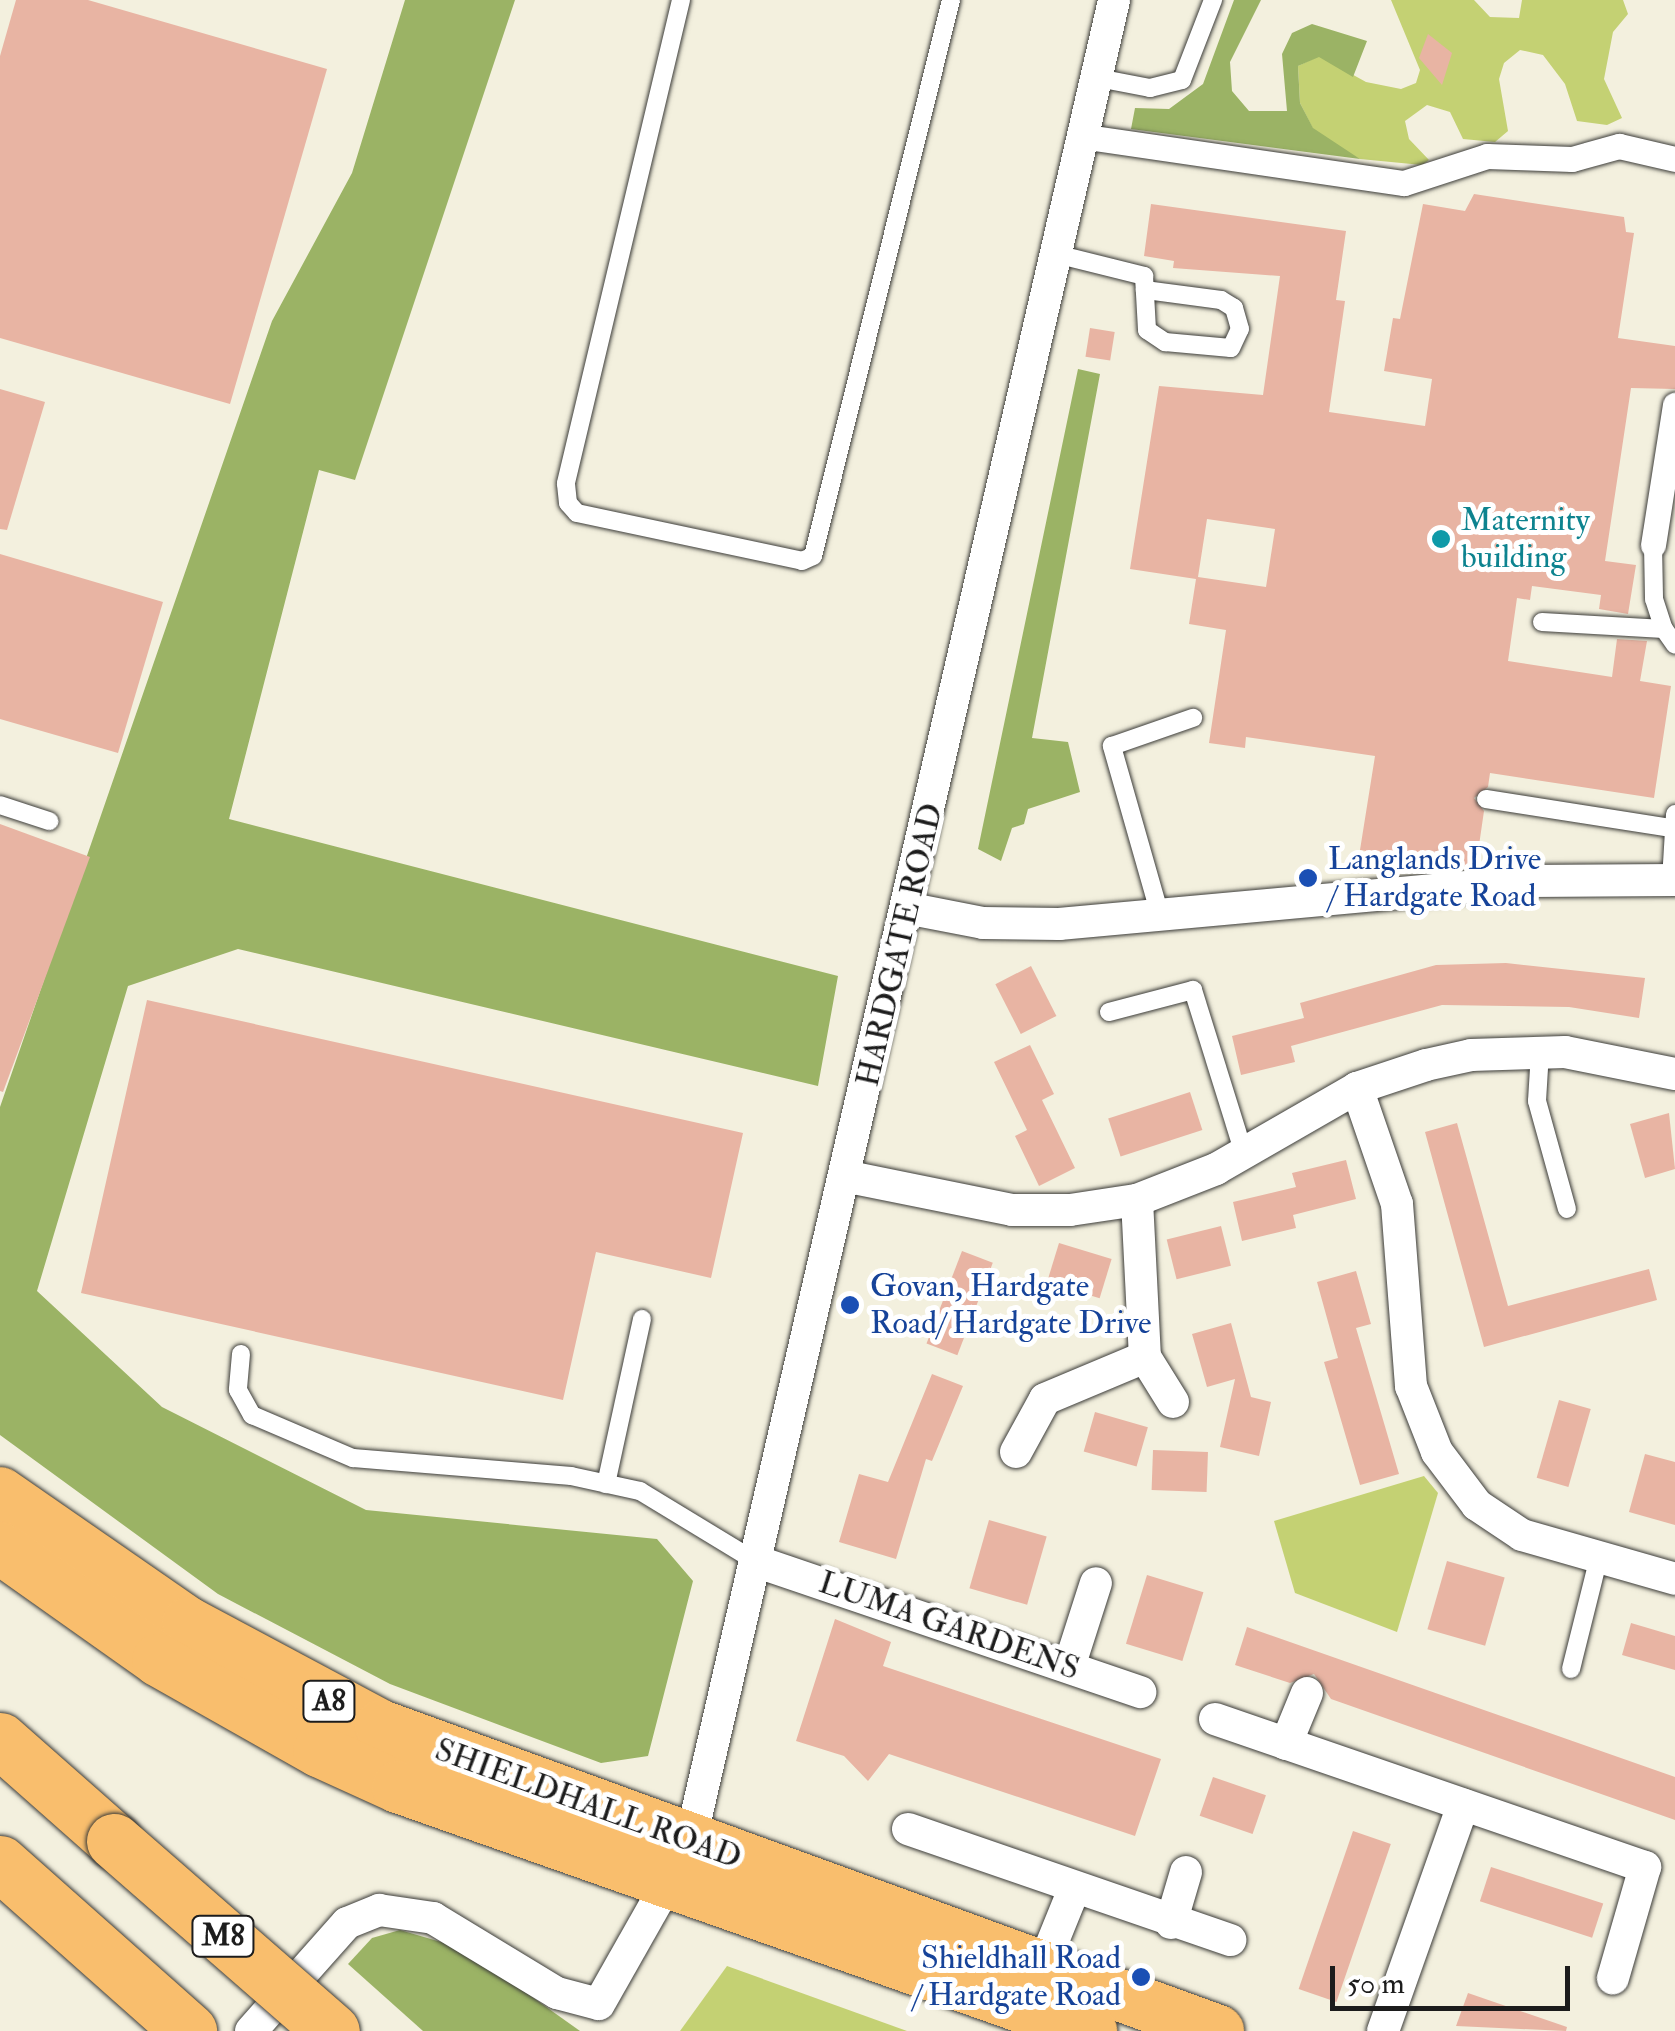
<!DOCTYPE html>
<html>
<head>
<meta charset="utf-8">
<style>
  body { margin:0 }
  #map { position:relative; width:1675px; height:2031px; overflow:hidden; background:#f3f0de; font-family:"IM FELL Double Pica",serif }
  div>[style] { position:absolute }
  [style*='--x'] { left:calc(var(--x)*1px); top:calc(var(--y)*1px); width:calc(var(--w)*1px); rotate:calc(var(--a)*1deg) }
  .green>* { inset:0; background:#c4d173 }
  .forest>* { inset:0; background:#9bb365 }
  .building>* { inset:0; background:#e8b4a3; transform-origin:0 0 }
  .roads { filter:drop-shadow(0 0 2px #3c3c39) drop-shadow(0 0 2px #3c3c39) }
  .service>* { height:18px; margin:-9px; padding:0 9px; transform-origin:9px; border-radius:9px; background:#fff }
  .pedestrian>* { height:25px; margin:-12.5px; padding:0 12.5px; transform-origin:12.5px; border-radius:12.5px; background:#fff }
  .minor>* { height:32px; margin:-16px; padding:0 16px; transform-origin:16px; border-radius:16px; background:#fff }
  .primary>* { height:52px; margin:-26px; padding:0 26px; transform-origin:26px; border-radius:26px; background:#f9be6d }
  .motorway>* { height:55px; margin:-27.5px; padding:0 27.5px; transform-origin:27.5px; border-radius:27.5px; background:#f9be6d }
  .bridges { filter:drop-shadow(0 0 2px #3c3c39) drop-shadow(0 0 2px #3c3c39) }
  .motorway-bridge>* { height:55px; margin:-27.5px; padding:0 27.5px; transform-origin:27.5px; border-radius:27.5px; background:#f9be6d }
  .dots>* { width:28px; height:28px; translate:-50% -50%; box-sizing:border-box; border:5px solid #fff; border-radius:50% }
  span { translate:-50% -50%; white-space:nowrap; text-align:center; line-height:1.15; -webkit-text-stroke:10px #fff; paint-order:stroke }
  .shield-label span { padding:2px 8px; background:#fff; border:2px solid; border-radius:8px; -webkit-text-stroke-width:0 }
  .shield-label { font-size:30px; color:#1c1c1c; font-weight:700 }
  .culture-label { font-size:32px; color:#0d838f }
  .left { translate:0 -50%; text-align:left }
  .transit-label { font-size:32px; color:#164399 }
  .right { translate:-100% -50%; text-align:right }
  .street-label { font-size:32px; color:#1c1c1c }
  .scale { position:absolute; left:1330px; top:1966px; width:240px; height:45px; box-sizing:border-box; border:5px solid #1c1c1c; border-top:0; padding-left:12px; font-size:30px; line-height:35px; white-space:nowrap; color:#1c1c1c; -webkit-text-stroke:8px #fff; paint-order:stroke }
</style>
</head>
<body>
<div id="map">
  <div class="green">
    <div style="clip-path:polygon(1391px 0,1474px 0,1490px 17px,1519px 18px,1522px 0,1623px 0,1628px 14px,1613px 32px,1604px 79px,1622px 118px,1607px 125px,1577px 121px,1565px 84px,1543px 55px,1520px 50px,1504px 63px,1499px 79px,1508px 131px,1495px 142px,1463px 139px,1450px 112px,1427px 105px,1405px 121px,1409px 139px,1429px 160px,1422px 165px,1360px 159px,1335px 148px,1313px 129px,1300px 103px,1298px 66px,1319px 56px,1366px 82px,1401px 89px,1416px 83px,1420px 70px)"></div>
    <div style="clip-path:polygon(1424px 1476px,1438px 1493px,1397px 1632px,1295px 1593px,1274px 1521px)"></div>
    <div style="clip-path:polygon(727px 1966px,907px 2031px,680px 2031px)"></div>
  </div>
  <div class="forest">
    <div style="clip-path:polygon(405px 0,515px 0,355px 480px,319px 470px,229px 819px,838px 976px,818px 1086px,238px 949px,128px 986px,37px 1291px,162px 1407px,366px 1510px,657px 1539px,693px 1581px,648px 1756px,601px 1763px,390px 1684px,218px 1594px,0 1435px,0 1107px,272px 321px,352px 173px)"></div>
    <div style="clip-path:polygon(1234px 0,1261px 0,1230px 62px,1232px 91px,1249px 111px,1287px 111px,1282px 54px,1292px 33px,1312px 24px,1367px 41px,1353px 77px,1319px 57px,1298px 66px,1300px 103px,1313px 128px,1360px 159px,1131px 129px,1135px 108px,1169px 109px,1203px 84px)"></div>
    <div style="clip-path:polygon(1078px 369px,1100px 374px,1032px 738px,1068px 742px,1080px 792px,1028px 809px,1024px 824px,1012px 828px,1001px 861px,978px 849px)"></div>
    <div style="clip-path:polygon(400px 1930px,465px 1949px,580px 2031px,423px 2031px,348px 1964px,372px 1938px)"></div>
  </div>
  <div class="building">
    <div style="clip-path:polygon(16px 0,88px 0,327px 69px,230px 404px,0 338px,0 56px)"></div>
    <div style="clip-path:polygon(1428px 34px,1452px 53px,1442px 85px,1419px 58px)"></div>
    <div style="clip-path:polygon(evenodd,1474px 194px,1624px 217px,1626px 232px,1634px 233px,1618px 338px,1675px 346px,1675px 389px,1631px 388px,1605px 561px,1636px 565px,1628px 614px,1599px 609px,1601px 595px,1532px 586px,1530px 600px,1517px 598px,1508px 661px,1612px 677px,1617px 639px,1647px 641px,1640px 681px,1671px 686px,1654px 798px,1490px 773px,1488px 787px,1474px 798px,1484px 811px,1476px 866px,1465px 867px,1445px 851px,1431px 861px,1360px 850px,1375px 756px,1246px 737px,1245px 748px,1209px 743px,1226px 630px,1189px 624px,1196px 579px,1130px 569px,1159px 386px,1263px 395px,1280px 276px,1173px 268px,1174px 261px,1144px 256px,1151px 204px,1346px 231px,1336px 300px,1345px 301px,1329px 412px,1425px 426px,1432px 379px,1384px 371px,1393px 318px,1400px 319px,1423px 204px,1465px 211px,1474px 194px,1207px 519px,1275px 529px,1266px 587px,1198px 577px,1207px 519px)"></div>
    <div style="left:1090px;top:328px;width:25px;height:29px;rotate:9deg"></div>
    <div style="clip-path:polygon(0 389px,45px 402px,7px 530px,0 529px)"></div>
    <div style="clip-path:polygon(0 554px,163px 602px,118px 753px,0 719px)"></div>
    <div style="clip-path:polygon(0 824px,90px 857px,3px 1092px,0 1091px)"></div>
    <div style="clip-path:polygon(1506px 963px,1645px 978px,1639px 1018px,1569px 1007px,1442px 1005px,1291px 1046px,1295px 1062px,1241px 1075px,1232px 1036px,1304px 1018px,1300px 1003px,1436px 965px)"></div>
    <div style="left:1031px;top:966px;width:56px;height:40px;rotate:63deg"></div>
    <div style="clip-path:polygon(147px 1000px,743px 1133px,711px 1278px,596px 1252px,563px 1400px,81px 1293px)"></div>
    <div style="clip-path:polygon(1030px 1045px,1054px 1094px,1042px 1100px,1075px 1168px,1039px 1186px,1015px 1136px,1027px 1130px,994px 1062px)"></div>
    <div style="left:1190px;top:1092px;width:40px;height:86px;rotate:72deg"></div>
    <div style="clip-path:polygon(1669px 1113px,1675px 1169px,1645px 1178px,1630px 1124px)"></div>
    <div style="clip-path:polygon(1457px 1123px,1508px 1306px,1649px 1269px,1657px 1300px,1484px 1347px,1425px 1132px)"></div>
    <div style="clip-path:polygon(1346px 1160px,1356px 1199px,1293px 1215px,1296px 1228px,1242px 1241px,1233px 1202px,1296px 1187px,1292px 1173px)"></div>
    <div style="left:1221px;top:1226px;width:41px;height:56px;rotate:76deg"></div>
    <div style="left:1059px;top:1243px;width:55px;height:41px;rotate:17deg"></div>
    <div style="left:962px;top:1251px;width:33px;height:99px;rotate:21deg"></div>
    <div style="clip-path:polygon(1356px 1271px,1371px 1324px,1356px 1328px,1399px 1474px,1360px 1485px,1324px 1362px,1338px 1358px,1317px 1282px)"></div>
    <div style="clip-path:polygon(1231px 1323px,1251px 1397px,1271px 1402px,1259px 1456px,1220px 1447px,1235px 1379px,1207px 1387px,1192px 1334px)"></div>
    <div style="clip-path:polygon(932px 1374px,963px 1386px,932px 1461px,926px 1459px,896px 1559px,839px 1542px,859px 1474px,888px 1482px)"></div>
    <div style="left:1559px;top:1400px;width:33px;height:81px;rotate:16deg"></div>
    <div style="left:1095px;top:1412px;width:55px;height:41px;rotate:16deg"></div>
    <div style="left:1153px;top:1450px;width:55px;height:40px;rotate:2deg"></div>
    <div style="clip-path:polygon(1645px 1454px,1675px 1462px,1675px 1525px,1629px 1512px)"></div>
    <div style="left:989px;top:1520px;width:60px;height:71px;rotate:16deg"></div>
    <div style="left:1447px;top:1561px;width:60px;height:71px;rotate:16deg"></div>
    <div style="left:1147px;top:1575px;width:59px;height:72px;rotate:17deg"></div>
    <div style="clip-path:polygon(835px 1619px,891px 1642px,883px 1666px,1161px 1759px,1135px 1836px,889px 1754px,868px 1781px,844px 1756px,796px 1741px)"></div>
    <div style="clip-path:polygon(1631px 1623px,1675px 1636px,1675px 1670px,1622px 1655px)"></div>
    <div style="clip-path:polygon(1247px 1627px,1675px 1777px,1675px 1820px,1331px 1699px,1314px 1674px,1290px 1683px,1235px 1665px)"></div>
    <div style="left:1213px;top:1777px;width:56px;height:41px;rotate:19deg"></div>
    <div style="left:1353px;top:1831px;width:40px;height:167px;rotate:19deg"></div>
    <div style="left:1491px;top:1867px;width:118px;height:36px;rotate:18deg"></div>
    <div style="clip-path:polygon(1468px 1993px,1567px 2027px,1566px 2031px,1456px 2026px)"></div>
  </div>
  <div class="roads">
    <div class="service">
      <div style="--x:681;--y:0;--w:497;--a:103.4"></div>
      <div style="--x:566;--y:484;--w:19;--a:84"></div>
      <div style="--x:568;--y:503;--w:13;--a:48"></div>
      <div style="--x:577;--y:513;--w:230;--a:12"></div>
      <div style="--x:802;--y:561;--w:12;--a:-24"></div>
      <div style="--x:813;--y:556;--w:573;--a:-76.06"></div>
      <div style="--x:1098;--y:78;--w:53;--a:10.9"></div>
      <div style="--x:1150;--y:88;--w:33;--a:-14"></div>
      <div style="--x:1182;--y:80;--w:86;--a:-68.8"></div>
      <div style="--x:1060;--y:255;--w:87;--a:14"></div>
      <div style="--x:1144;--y:276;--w:54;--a:86.8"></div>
      <div style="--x:1147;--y:330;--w:22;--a:34"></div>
      <div style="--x:1165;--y:342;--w:66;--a:5.2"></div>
      <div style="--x:1231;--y:348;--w:21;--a:-65"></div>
      <div style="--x:1240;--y:329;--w:22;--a:-106"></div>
      <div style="--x:1234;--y:308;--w:15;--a:-148"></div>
      <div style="--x:1221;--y:300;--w:77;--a:-172.5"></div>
      <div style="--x:1653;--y:545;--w:54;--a:88.9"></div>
      <div style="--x:1654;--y:599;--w:32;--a:72"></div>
      <div style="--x:1542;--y:622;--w:122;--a:3.3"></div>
      <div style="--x:1664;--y:629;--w:19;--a:55"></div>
      <div style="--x:1486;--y:799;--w:188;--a:8.9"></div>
      <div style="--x:0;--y:805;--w:52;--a:18.1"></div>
      <div style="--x:1671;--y:880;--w:66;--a:-86.5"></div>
      <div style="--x:1441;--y:889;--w:26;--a:-86"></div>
      <div style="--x:1160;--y:915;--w:176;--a:-105.9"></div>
      <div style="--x:1112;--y:746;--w:86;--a:-19.1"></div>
      <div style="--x:1109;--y:1012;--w:87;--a:-14.7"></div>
      <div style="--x:1193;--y:990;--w:169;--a:72.7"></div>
      <div style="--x:1540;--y:1052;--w:49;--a:93.5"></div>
      <div style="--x:1537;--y:1101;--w:112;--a:74.5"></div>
      <div style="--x:241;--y:1354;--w:36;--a:95"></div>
      <div style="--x:238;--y:1390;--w:29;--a:61"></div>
      <div style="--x:252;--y:1415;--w:110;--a:23.1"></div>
      <div style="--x:353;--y:1458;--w:219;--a:4.7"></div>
      <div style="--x:571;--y:1476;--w:71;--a:12.3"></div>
      <div style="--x:640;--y:1491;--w:137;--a:31.3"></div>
      <div style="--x:606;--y:1484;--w:169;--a:-77.7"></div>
      <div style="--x:1571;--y:1669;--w:111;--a:-76"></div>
    </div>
    <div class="pedestrian">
      <div style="--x:1087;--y:137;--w:320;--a:8.3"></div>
      <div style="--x:1404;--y:183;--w:87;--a:-18"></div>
      <div style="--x:1487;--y:156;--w:85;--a:2"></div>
      <div style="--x:1572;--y:159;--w:49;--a:-15.5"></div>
      <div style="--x:1619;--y:146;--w:57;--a:13.1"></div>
      <div style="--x:1653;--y:545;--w:142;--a:-81.1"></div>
    </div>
    <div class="minor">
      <div style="--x:906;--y:908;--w:78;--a:11"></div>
      <div style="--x:983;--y:923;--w:76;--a:0.8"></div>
      <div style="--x:1059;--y:924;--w:472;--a:-5.2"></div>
      <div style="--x:1529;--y:881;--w:146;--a:-0.4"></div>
      <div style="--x:1357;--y:1088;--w:123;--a:71"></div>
      <div style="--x:1397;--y:1204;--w:183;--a:85.6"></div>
      <div style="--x:1411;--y:1386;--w:71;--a:68.5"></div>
      <div style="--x:1437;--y:1452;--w:66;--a:53"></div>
      <div style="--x:1477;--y:1505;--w:54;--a:33.7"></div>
      <div style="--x:1522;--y:1535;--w:159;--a:16"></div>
      <div style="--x:849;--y:1177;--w:166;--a:11.4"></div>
      <div style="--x:1012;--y:1210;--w:58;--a:0"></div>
      <div style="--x:1070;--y:1210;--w:68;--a:-8.5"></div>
      <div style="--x:1137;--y:1200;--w:85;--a:-21.4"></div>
      <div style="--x:1216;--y:1169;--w:163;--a:-29.9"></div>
      <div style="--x:1357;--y:1088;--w:73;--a:-18.4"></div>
      <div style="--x:1426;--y:1065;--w:46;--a:-12.5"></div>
      <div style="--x:1471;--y:1055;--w:94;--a:-1.8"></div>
      <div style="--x:1565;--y:1052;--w:112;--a:11.3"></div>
      <div style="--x:1137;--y:1200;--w:157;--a:87.1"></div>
      <div style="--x:1145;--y:1357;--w:53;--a:58.1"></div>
      <div style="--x:1016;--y:1452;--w:60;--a:-61.3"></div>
      <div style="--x:1045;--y:1399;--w:108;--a:-22.8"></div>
      <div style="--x:758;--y:1562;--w:404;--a:18.8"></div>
      <div style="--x:1069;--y:1667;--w:88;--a:-72.2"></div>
      <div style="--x:1215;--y:1719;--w:455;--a:19"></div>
      <div style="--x:1645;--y:1867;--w:116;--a:106.1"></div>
      <div style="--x:1286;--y:1744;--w:55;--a:-67.6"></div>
      <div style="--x:908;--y:1829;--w:341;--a:19"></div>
      <div style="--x:1171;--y:1923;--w:53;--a:-73.6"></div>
      <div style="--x:1042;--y:1968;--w:85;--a:-67.9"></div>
      <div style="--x:251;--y:2031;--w:144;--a:-48.4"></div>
      <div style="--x:347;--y:1923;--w:35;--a:-22"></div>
      <div style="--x:379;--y:1910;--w:55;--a:8.4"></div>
      <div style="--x:433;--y:1918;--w:145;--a:31.2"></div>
      <div style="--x:557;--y:1993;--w:43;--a:14.7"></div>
      <div style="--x:599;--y:2004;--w:185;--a:-60.5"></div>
      <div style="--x:690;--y:1843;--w:1891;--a:-77.04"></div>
      <div style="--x:1383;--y:2031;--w:240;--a:-70.5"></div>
    </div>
    <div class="primary">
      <div style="--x:0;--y:1493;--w:229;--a:34.7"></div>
      <div style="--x:188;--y:1623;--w:219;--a:28.1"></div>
      <div style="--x:381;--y:1726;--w:891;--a:20.02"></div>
      <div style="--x:0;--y:1548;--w:194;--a:35.3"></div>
      <div style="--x:158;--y:1660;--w:185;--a:29.5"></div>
      <div style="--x:319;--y:1751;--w:87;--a:24.5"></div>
      <div style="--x:398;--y:1787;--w:735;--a:19.4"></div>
    </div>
    <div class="motorway">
      <div style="--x:0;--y:1740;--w:152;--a:41.5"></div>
      <div style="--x:0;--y:1863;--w:253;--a:41.6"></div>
    </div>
  </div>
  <div class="bridges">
    <div class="motorway-bridge">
      <div style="--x:114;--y:1841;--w:289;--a:41.1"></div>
    </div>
  </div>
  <div class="dots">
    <div style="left:1441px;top:539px;background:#0f9aa8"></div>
    <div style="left:1308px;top:878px;background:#1a4fb4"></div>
    <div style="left:850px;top:1305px;background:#1a4fb4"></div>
    <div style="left:1141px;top:1977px;background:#1a4fb4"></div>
  </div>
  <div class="shield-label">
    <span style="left:329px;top:1701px">A8</span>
    <span style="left:223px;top:1936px">M8</span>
  </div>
  <div class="culture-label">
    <span class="left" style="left:1461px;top:539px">Maternity<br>building</span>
  </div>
  <div class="transit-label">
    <span class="left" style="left:1328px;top:878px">Langlands Drive<br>/ Hardgate Road</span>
    <span class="left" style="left:870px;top:1305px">Govan, Hardgate<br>Road/ Hardgate Drive</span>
    <span class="right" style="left:1121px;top:1977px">Shieldhall Road<br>/ Hardgate Road</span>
  </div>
  <div class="street-label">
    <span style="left:900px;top:945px;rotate:-77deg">HARDGATE ROAD</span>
    <span style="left:949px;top:1626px;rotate:19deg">LUMA GARDENS</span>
    <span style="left:588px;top:1804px;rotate:20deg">SHIELDHALL ROAD</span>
  </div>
  <div class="scale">50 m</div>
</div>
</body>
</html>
